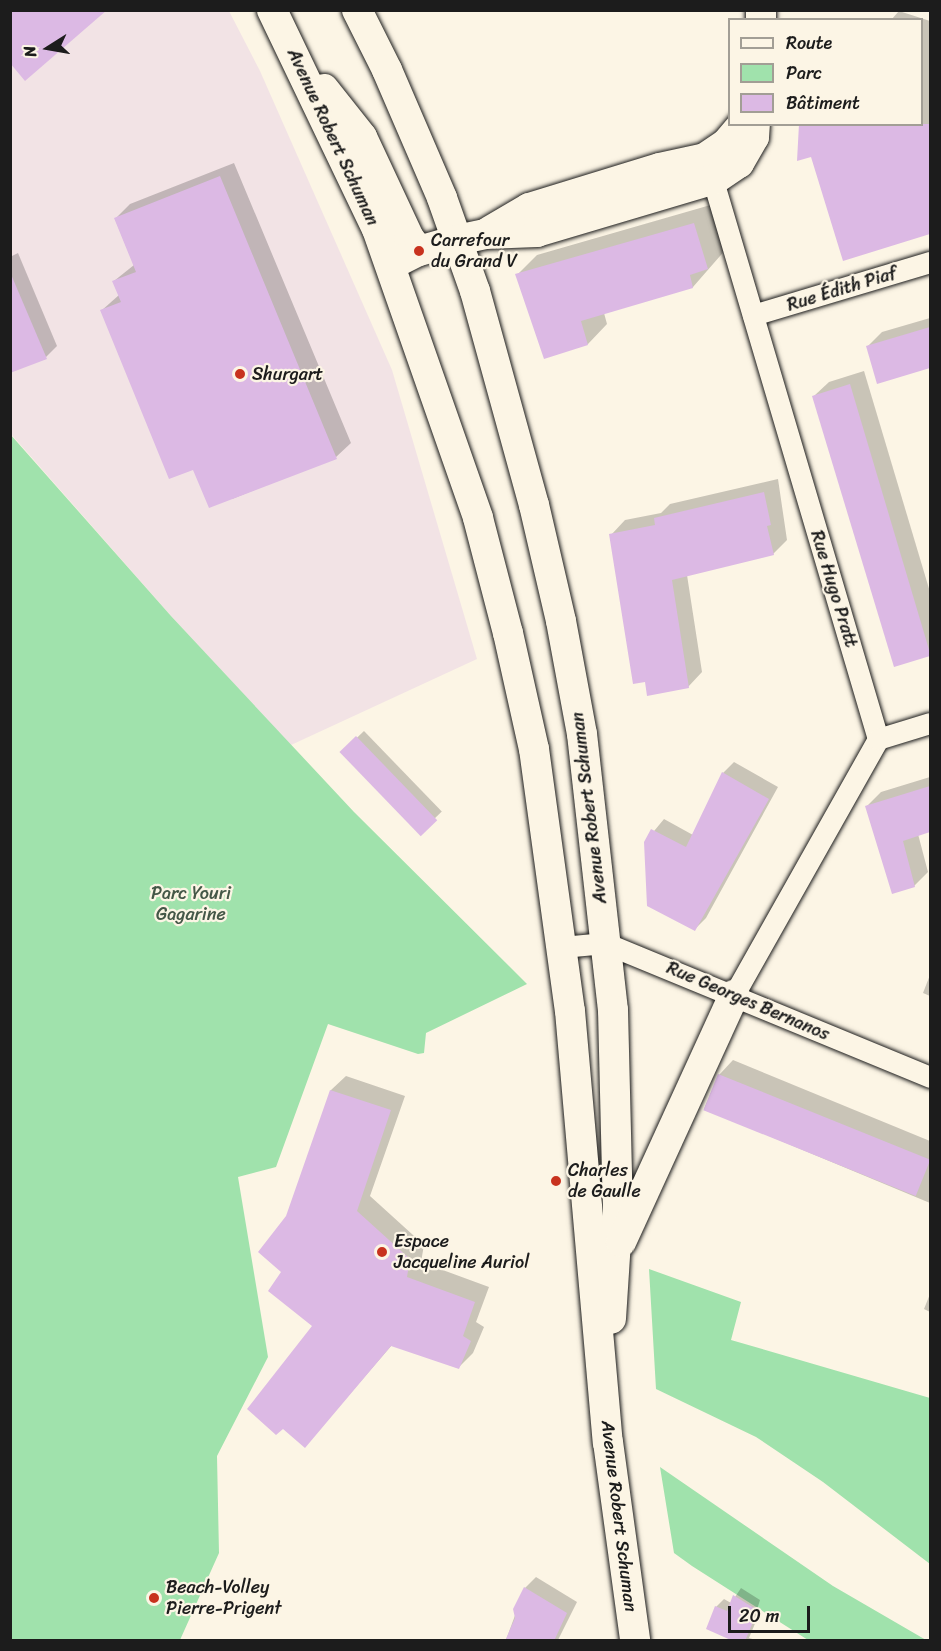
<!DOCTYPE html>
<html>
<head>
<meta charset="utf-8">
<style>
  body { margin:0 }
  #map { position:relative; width:941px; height:1651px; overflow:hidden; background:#fcf5e5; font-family:Sriracha,sans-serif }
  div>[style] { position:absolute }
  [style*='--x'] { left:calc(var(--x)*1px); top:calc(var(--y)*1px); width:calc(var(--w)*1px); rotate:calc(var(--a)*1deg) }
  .built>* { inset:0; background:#f2e3e5 }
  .green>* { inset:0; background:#a0e2ac }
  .shadow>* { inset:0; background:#0003; transform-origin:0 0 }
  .building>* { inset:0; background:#dcb9e4; transform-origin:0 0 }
  .roads { filter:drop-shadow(0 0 2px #1c1c1c) drop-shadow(0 0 2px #1c1c1c) }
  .street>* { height:21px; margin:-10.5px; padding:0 10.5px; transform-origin:10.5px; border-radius:10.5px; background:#fcf5e5 }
  .secondary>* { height:30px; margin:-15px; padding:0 15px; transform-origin:15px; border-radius:15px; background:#fcf5e5 }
  .dots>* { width:16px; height:16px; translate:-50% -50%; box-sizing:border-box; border:3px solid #fcf5e5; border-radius:50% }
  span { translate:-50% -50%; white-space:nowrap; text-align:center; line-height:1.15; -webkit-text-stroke:4.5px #fcf5e5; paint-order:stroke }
  .street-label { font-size:18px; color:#1c1c1c }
  .poi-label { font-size:18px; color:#1c1c1c }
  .left { translate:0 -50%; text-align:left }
  .park-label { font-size:18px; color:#445747 }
  .frame { position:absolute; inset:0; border:12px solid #1c1c1c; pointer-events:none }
  .legend { position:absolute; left:728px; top:18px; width:195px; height:108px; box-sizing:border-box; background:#fcf5e5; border:2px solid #a29e95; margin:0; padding:8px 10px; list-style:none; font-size:18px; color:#1c1c1c }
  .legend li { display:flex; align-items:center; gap:12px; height:30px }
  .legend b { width:30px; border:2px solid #a29e95 }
  .north { position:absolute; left:18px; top:18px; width:60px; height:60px; -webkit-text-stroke:4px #fcf5e5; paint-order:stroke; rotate:259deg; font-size:16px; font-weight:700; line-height:24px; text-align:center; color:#1c1c1c }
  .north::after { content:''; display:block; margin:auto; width:21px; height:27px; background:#1c1c1c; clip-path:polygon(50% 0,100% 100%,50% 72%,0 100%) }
  .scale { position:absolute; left:728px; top:1606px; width:82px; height:27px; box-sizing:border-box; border:3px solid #1c1c1c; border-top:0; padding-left:8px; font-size:18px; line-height:21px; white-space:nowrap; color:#1c1c1c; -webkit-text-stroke:4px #fcf5e5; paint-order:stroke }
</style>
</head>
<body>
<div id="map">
  <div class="built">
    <div style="clip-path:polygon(10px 11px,229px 11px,260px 71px,392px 370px,477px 659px,291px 745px,171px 616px,11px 434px)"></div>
  </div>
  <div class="green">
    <div style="clip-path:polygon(10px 434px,171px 616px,354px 812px,527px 984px,426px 1033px,424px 1053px,418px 1054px,328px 1024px,276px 1167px,238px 1177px,268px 1357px,217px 1456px,219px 1553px,180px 1640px,11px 1640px)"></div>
    <div style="clip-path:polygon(649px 1269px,741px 1302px,731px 1340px,930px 1398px,930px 1564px,823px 1482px,756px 1437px,656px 1389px)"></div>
    <div style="clip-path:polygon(660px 1467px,833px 1586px,926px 1640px,808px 1640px,692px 1566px,674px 1553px)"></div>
  </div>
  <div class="shadow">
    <div style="clip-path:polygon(899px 11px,930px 21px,930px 233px,844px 259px,922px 124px,922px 20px,891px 20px)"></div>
    <div style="clip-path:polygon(234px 163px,351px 443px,336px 457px,232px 499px,194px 468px,101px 311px,119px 295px,114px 281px,134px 265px,115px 219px,130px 204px)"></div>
    <div style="clip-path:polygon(714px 204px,727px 248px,693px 287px,604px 313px,607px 324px,588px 344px,545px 357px,517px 275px,537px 255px)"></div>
    <div style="clip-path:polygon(18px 253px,57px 346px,46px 357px,11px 372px,10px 257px)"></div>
    <div style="clip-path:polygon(930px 318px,930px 366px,878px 382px,868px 346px,882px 332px)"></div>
    <div style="clip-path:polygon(864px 371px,930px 592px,930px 654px,895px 665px,814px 396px,829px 382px)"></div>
    <div style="clip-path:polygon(778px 479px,787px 540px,773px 554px,687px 575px,702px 672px,688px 687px,611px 535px,625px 520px,661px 513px,670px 504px)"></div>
    <div style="left:364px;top:731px;width:112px;height:30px;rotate:46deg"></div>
    <div style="clip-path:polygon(734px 762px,778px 787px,706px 918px,695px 929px,645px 842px,664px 819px,693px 835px,723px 773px)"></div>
    <div style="clip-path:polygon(930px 777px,930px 831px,918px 834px,928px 872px,914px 886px,867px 806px,881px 792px)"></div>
    <div style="clip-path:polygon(930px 975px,930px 996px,923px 993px)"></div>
    <div style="clip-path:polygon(733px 1060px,930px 1141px,930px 1203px,704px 1109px,719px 1075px)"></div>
    <div style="clip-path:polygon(346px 1076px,405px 1096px,370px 1196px,424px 1245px,421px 1262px,489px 1287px,476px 1322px,484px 1327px,473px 1353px,458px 1368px,392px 1345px,305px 1446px,314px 1326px,283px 1272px,287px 1216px,331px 1090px)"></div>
    <div style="clip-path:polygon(930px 1294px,930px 1312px,924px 1309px)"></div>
    <div style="clip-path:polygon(536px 1577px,577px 1602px,558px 1640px,506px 1640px,525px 1588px)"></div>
    <div style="clip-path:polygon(741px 1588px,760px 1600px,756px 1613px,759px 1614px,749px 1638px,756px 1640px,737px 1640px,716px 1607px,724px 1599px,731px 1603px)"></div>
  </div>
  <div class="building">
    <div style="clip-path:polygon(10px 10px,107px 10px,25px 81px,10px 63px)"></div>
    <div style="clip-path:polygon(799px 124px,930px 124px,930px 234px,843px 261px,811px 157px,797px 161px)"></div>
    <div style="clip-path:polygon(220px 176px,337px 459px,209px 508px,193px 470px,169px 479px,100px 310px,121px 302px,112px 281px,136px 272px,114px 218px)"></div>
    <div style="clip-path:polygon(694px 223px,708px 269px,690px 275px,693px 288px,581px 321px,588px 345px,544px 359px,515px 274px)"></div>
    <div style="clip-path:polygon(10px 272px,47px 359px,10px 373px)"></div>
    <div style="clip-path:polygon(930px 327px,930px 368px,877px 384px,866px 346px)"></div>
    <div style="clip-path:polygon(850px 384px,930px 653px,930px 656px,894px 667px,812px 396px)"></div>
    <div style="clip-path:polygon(764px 492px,771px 525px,767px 526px,774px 555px,672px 580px,689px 688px,647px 696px,645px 682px,633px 684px,609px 534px,655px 525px,654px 518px)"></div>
    <div style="left:356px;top:736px;width:117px;height:23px;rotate:46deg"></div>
    <div style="clip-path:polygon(722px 772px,769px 799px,695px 931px,647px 906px,644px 842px,651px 829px,686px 847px)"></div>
    <div style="clip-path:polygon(930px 786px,930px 832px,903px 841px,915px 887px,892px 894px,865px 806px)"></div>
    <div style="left:718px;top:1074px;width:229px;height:39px;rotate:22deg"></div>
    <div style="clip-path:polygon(330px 1090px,391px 1110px,357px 1211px,410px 1259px,407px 1277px,475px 1302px,463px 1336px,471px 1341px,459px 1369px,391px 1346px,305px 1448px,283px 1429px,276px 1435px,247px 1409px,312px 1326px,268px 1291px,281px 1272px,258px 1252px,286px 1216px)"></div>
    <div style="clip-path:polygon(524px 1587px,567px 1613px,554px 1641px,505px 1641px,515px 1618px,513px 1609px)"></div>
    <div style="clip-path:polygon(733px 1595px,754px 1608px,749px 1620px,753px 1622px,745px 1641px,733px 1641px,706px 1629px,715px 1606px,727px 1611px)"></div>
  </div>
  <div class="roads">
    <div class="street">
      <div style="--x:709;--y:167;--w:596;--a:73.54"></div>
      <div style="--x:878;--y:739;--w:294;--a:119.4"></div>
      <div style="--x:753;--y:315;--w:185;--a:-16.7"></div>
      <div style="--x:878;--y:739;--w:54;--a:-17.1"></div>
      <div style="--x:562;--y:947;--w:43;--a:-5.3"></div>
      <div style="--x:605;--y:943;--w:352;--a:22.4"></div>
    </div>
    <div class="secondary">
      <div style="--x:272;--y:10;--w:243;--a:64.4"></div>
      <div style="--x:377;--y:229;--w:306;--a:70.7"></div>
      <div style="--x:478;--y:518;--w:119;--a:75.4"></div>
      <div style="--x:508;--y:633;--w:119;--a:77.4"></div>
      <div style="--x:534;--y:749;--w:264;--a:82.2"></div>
      <div style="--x:570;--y:1011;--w:433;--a:85"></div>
      <div style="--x:608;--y:1442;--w:200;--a:82.2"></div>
      <div style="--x:357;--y:10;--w:67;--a:63.4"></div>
      <div style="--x:387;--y:70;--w:139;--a:66.7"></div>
      <div style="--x:442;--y:198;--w:99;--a:70.5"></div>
      <div style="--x:475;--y:291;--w:222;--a:74.6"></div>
      <div style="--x:534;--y:505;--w:119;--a:76.9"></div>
      <div style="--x:561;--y:621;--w:115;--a:79.5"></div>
      <div style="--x:582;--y:734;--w:278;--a:83.6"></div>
      <div style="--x:613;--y:1010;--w:200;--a:88.6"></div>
      <div style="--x:618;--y:1210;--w:109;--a:93.7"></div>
      <div style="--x:761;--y:20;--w:10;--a:-90"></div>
      <div style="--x:324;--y:89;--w:61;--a:51.6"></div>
      <div style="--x:362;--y:137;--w:111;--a:65"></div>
      <div style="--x:409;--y:238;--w:16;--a:52"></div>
      <div style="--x:490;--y:231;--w:45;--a:-30.5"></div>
      <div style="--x:529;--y:208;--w:137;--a:-17"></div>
      <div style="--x:660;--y:168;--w:46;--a:-12.5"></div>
      <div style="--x:705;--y:158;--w:25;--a:-34"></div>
      <div style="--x:726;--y:144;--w:26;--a:-50"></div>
      <div style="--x:391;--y:265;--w:31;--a:-27"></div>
      <div style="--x:419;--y:251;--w:40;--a:-16"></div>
      <div style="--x:457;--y:240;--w:29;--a:-12"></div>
      <div style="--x:485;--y:234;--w:52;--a:-2.2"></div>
      <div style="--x:537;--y:232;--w:186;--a:-16.6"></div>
      <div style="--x:715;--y:179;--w:29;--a:-34"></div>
      <div style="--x:739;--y:163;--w:30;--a:-60"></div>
      <div style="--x:754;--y:137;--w:13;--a:-86"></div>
      <div style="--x:621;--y:1242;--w:272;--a:-65.4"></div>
    </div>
  </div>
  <div class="dots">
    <div style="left:419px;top:251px;background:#c8321e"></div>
    <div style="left:240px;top:374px;background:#c8321e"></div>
    <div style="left:556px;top:1181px;background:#c8321e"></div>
    <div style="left:382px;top:1252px;background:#c8321e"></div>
    <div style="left:154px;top:1598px;background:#c8321e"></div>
  </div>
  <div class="street-label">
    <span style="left:333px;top:137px;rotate:65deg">Avenue Robert Schuman</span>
    <span style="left:842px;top:289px;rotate:-17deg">Rue Édith Piaf</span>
    <span style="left:834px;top:589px;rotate:73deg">Rue Hugo Pratt</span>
    <span style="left:589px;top:808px;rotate:-97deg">Avenue Robert Schuman</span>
    <span style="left:748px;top:1001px;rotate:23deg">Rue Georges Bernanos</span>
    <span style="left:619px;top:1516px;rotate:83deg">Avenue Robert Schuman</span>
  </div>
  <div class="poi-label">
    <span class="left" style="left:431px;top:251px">Carrefour<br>du Grand V</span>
    <span class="left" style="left:252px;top:374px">Shurgart</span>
    <span class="left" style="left:568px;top:1181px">Charles<br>de Gaulle</span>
    <span class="left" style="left:394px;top:1252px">Espace<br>Jacqueline Auriol</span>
    <span class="left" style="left:166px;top:1598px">Beach-Volley<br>Pierre-Prigent</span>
  </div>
  <div class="park-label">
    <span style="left:191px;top:904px">Parc Youri<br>Gagarine</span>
  </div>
  <div class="frame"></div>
  <ul class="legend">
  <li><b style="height:8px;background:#fcf5e5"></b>Route</li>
  <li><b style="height:16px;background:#a0e2ac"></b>Parc</li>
  <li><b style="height:16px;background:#dcb9e4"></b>Bâtiment</li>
  </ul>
  <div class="north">N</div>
  <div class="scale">20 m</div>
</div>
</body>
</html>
